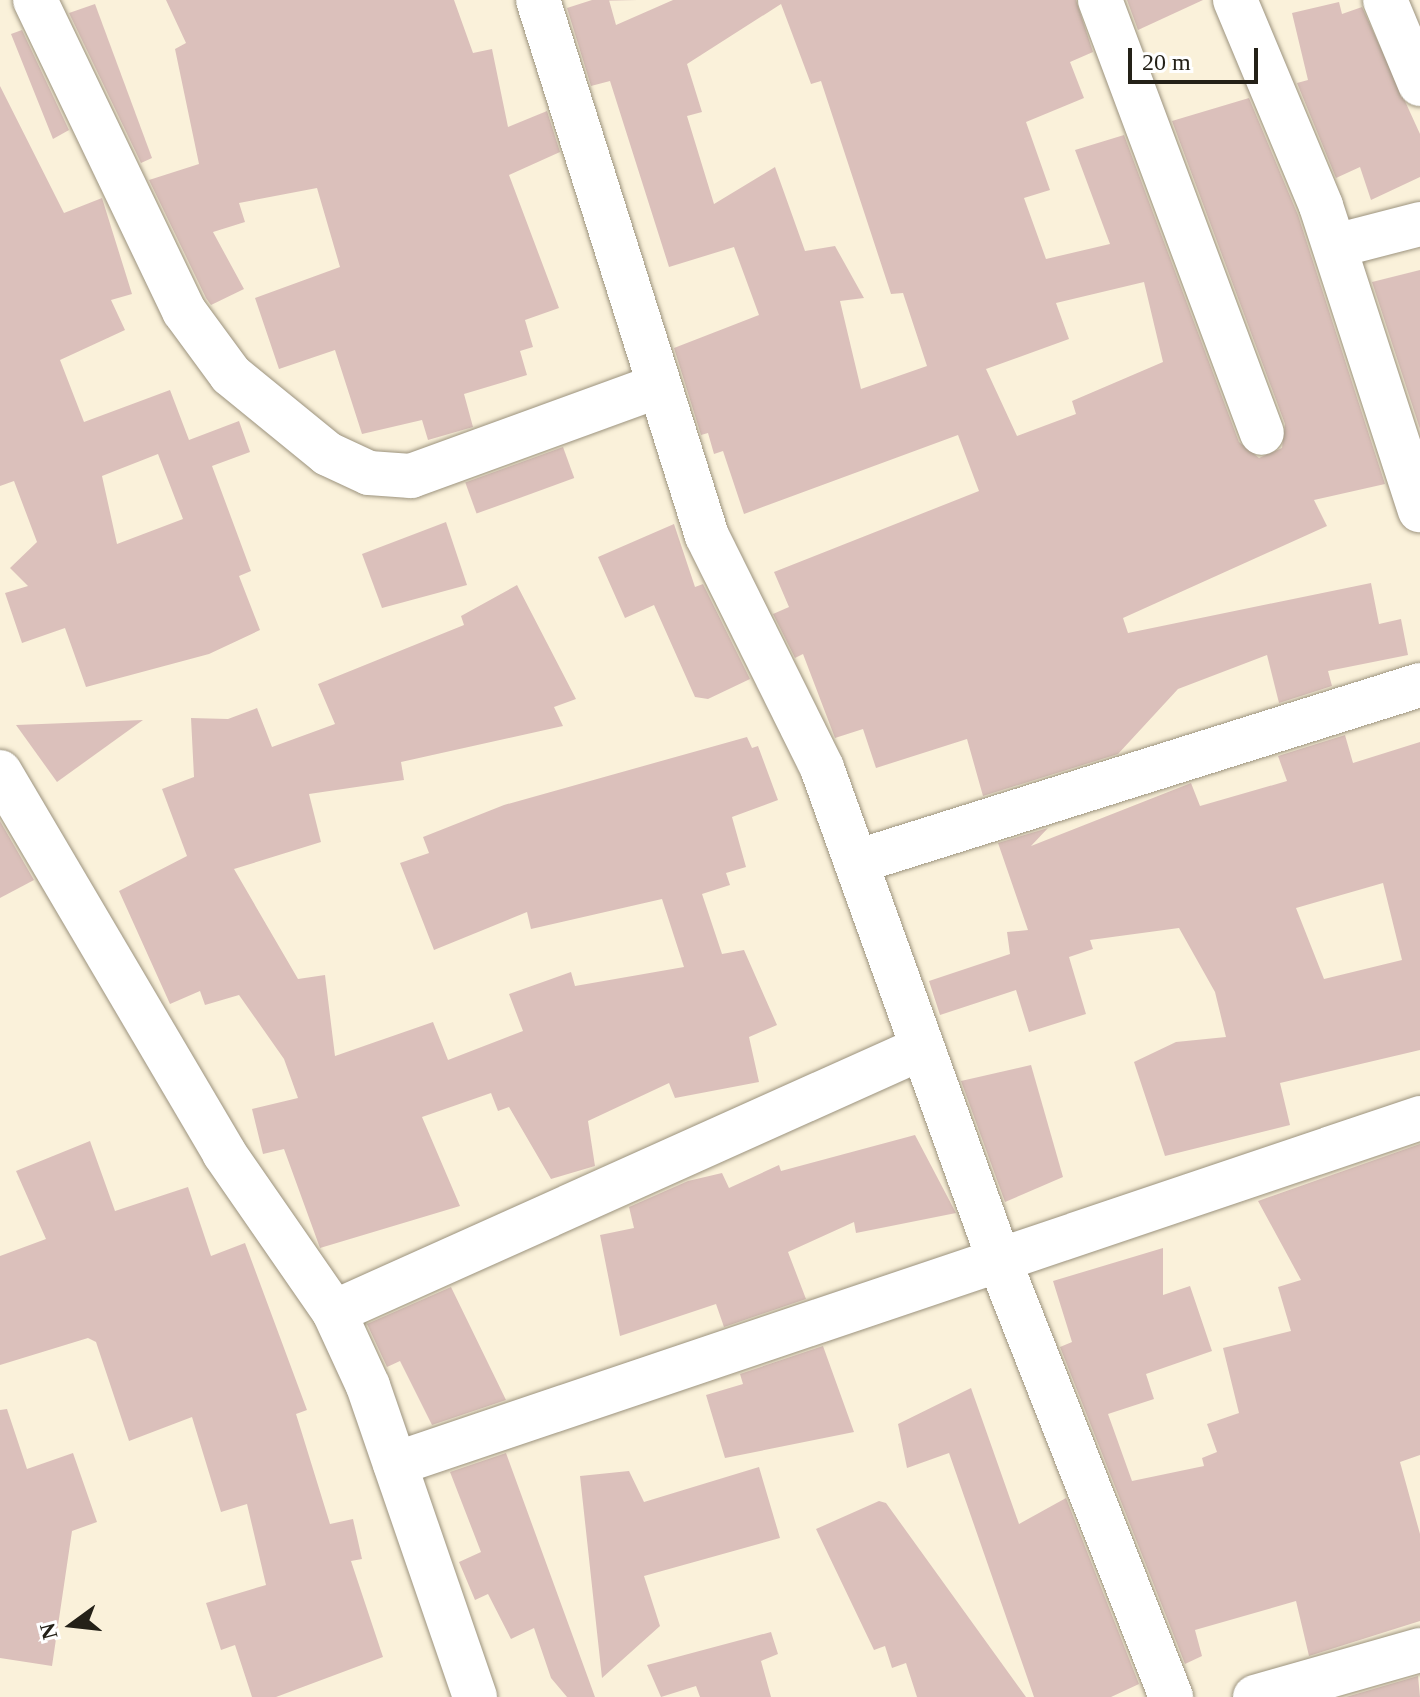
<!DOCTYPE html>
<html>
<head>
<meta charset="utf-8">
<style>
  body { margin:0 }
  #map { position:relative; width:1420px; height:1697px; overflow:hidden; background:#faf1da; font-family:Georgia,serif }
  div>[style] { position:absolute }
  [style*='--x'] { left:calc(var(--x)*1px); top:calc(var(--y)*1px); width:calc(var(--w)*1px); rotate:calc(var(--a)*1deg) }
  .building>* { inset:0; background:#dbc0bb; transform-origin:0 0 }
  .roads { filter:drop-shadow(0 0 2px #9c937e) drop-shadow(0 0 2px #9c937e) }
  .street>* { height:44px; margin:-22px; padding:0 22px; transform-origin:22px; border-radius:22px; background:#fff }
  span { translate:-50% -50%; white-space:nowrap; text-align:center; line-height:1.15; -webkit-text-stroke:6px #fff; paint-order:stroke }
  .north { position:absolute; left:32px; top:1585px; width:80px; height:80px; -webkit-text-stroke:6px #fff; paint-order:stroke; rotate:255deg; font-size:22px; font-weight:700; line-height:32px; text-align:center; color:#242118 }
  .north::after { content:''; display:block; margin:auto; width:28px; height:36px; background:#242118; clip-path:polygon(50% 0,100% 100%,50% 72%,0 100%) }
  .scale { position:absolute; left:1128px; top:48px; width:130px; height:36px; box-sizing:border-box; border:4px solid #242118; border-top:0; padding-left:10px; font-size:24px; line-height:28px; white-space:nowrap; color:#242118; -webkit-text-stroke:6px #fff; paint-order:stroke }
</style>
</head>
<body>
<div id="map">
  <div class="building">
    <div style="clip-path:polygon(166px 0,454px 0,473px 53px,492px 49px,508px 127px,547px 111px,560px 152px,509px 175px,559px 308px,525px 320px,533px 347px,520px 351px,527px 375px,464px 394px,473px 427px,428px 440px,422px 420px,362px 434px,335px 350px,279px 369px,255px 298px,340px 267px,317px 188px,239px 203px,245px 222px,213px 232px,244px 289px,211px 305px,206px 298px,149px 180px,199px 164px,175px 49px,186px 43px)"></div>
    <div style="clip-path:polygon(evenodd,592px 0,609px 0,616px 25px,673px 0,1076px 0,1093px 52px,1070px 62px,1084px 98px,1026px 122px,1050px 190px,1024px 198px,1046px 259px,1110px 244px,1075px 150px,1124px 135px,1239px 442px,1259px 458px,1282px 448px,1285px 424px,1172px 121px,1249px 98px,1298px 215px,1385px 484px,1314px 500px,1327px 526px,1123px 618px,1128px 633px,1371px 583px,1379px 624px,1401px 619px,1408px 655px,1328px 671px,1332px 686px,1279px 703px,1267px 655px,1178px 689px,1118px 754px,983px 796px,967px 739px,876px 768px,863px 729px,835px 738px,803px 654px,795px 658px,773px 614px,789px 607px,774px 572px,979px 491px,958px 435px,744px 514px,723px 451px,714px 454px,708px 433px,701px 435px,674px 348px,759px 315px,734px 247px,669px 267px,610px 81px,591px 86px,567px 8px,592px 0,781px 4px,811px 84px,821px 81px,891px 294px,903px 293px,927px 366px,861px 389px,840px 301px,864px 298px,835px 246px,805px 251px,775px 167px,714px 204px,687px 116px,702px 112px,687px 64px,781px 4px,592px 0,1144px 282px,1163px 362px,1072px 401px,1076px 414px,1017px 436px,986px 369px,1069px 339px,1056px 303px,1144px 282px)"></div>
    <div style="clip-path:polygon(1127px 0,1203px 0,1138px 30px)"></div>
    <div style="clip-path:polygon(1339px 2px,1342px 14px,1362px 7px,1420px 134px,1420px 177px,1371px 200px,1360px 167px,1336px 178px,1297px 83px,1308px 80px,1292px 13px)"></div>
    <div style="clip-path:polygon(95px 4px,152px 158px,141px 163px,69px 13px)"></div>
    <div style="clip-path:polygon(22px 30px,69px 130px,53px 139px,11px 34px)"></div>
    <div style="clip-path:polygon(evenodd,0 86px,64px 213px,102px 198px,132px 294px,111px 300px,125px 330px,60px 360px,84px 422px,170px 390px,189px 440px,239px 421px,250px 452px,212px 466px,251px 571px,239px 576px,260px 630px,209px 654px,86px 687px,65px 628px,22px 643px,5px 593px,28px 586px,10px 568px,37px 542px,14px 481px,0 486px,0 86px,158px 454px,183px 519px,117px 544px,102px 476px,158px 454px)"></div>
    <div style="clip-path:polygon(1420px 270px,1420px 429px,1372px 282px)"></div>
    <div style="left:563px;top:447px;width:33px;height:104px;rotate:70deg"></div>
    <div style="clip-path:polygon(446px 522px,467px 585px,382px 608px,362px 554px)"></div>
    <div style="clip-path:polygon(674px 524px,695px 587px,703px 584px,750px 679px,708px 699px,695px 697px,654px 605px,625px 618px,598px 557px)"></div>
    <div style="clip-path:polygon(517px 585px,576px 699px,554px 707px,563px 726px,401px 762px,404px 780px,309px 794px,321px 842px,234px 869px,298px 979px,325px 975px,335px 1056px,433px 1022px,448px 1060px,523px 1031px,509px 994px,571px 972px,575px 986px,684px 967px,662px 899px,531px 929px,527px 912px,434px 950px,400px 863px,429px 853px,423px 837px,504px 805px,747px 737px,752px 748px,758px 746px,778px 800px,732px 817px,746px 867px,726px 873px,730px 885px,702px 894px,722px 954px,744px 950px,777px 1025px,749px 1037px,759px 1082px,675px 1098px,669px 1083px,588px 1121px,595px 1166px,551px 1179px,509px 1107px,498px 1111px,491px 1093px,422px 1117px,460px 1206px,320px 1248px,284px 1149px,263px 1154px,252px 1109px,298px 1098px,284px 1059px,239px 995px,205px 1005px,200px 991px,170px 1004px,119px 891px,187px 856px,162px 789px,194px 777px,191px 718px,228px 719px,257px 708px,272px 747px,335px 724px,318px 684px,464px 625px,461px 616px)"></div>
    <div style="clip-path:polygon(143px 720px,57px 782px,16px 725px)"></div>
    <div style="clip-path:polygon(evenodd,1345px 735px,1353px 763px,1420px 742px,1420px 1050px,1280px 1083px,1290px 1125px,1165px 1156px,1134px 1062px,1176px 1042px,1226px 1037px,1215px 992px,1179px 928px,1090px 940px,1093px 949px,1069px 957px,1086px 1014px,1029px 1032px,1016px 990px,940px 1015px,929px 981px,1010px 954px,1007px 932px,1028px 930px,998px 843px,1048px 828px,1031px 846px,1191px 783px,1200px 806px,1287px 781px,1278px 756px,1345px 735px,1383px 883px,1402px 960px,1324px 979px,1296px 908px,1383px 883px)"></div>
    <div style="clip-path:polygon(0 821px,34px 880px,0 898px)"></div>
    <div style="clip-path:polygon(1031px 1065px,1063px 1177px,1005px 1202px,961px 1081px)"></div>
    <div style="clip-path:polygon(915px 1135px,956px 1213px,856px 1233px,854px 1222px,788px 1252px,806px 1299px,724px 1327px,716px 1304px,620px 1336px,600px 1235px,634px 1228px,629px 1207px,688px 1181px,722px 1173px,729px 1188px,779px 1165px,781px 1171px)"></div>
    <div style="clip-path:polygon(90px 1141px,115px 1211px,188px 1187px,211px 1256px,245px 1243px,307px 1410px,296px 1414px,330px 1524px,353px 1519px,362px 1559px,351px 1561px,383px 1657px,276px 1697px,252px 1697px,235px 1645px,221px 1650px,206px 1603px,266px 1585px,247px 1504px,221px 1512px,192px 1417px,129px 1441px,96px 1342px,88px 1338px,0 1365px,0 1256px,46px 1239px,16px 1171px)"></div>
    <div style="clip-path:polygon(1420px 1144px,1420px 1455px,1400px 1462px,1420px 1534px,1420px 1621px,1309px 1656px,1296px 1601px,1195px 1630px,1202px 1656px,1185px 1664px,1060px 1347px,1072px 1342px,1053px 1281px,1163px 1248px,1163px 1295px,1190px 1286px,1212px 1351px,1146px 1374px,1154px 1399px,1108px 1414px,1132px 1481px,1204px 1466px,1202px 1458px,1217px 1452px,1207px 1424px,1239px 1413px,1223px 1348px,1291px 1331px,1278px 1287px,1301px 1280px,1258px 1201px)"></div>
    <div style="clip-path:polygon(451px 1287px,506px 1400px,432px 1425px,400px 1361px,387px 1367px,367px 1324px)"></div>
    <div style="clip-path:polygon(823px 1346px,854px 1432px,725px 1458px,706px 1395px,743px 1384px,740px 1374px)"></div>
    <div style="clip-path:polygon(971px 1388px,1019px 1524px,1066px 1498px,1139px 1684px,1111px 1697px,1034px 1697px,949px 1453px,907px 1468px,898px 1424px)"></div>
    <div style="clip-path:polygon(7px 1409px,27px 1469px,73px 1453px,97px 1522px,72px 1531px,52px 1666px,0 1658px,0 1410px)"></div>
    <div style="clip-path:polygon(506px 1453px,595px 1697px,567px 1697px,551px 1678px,534px 1628px,511px 1639px,488px 1594px,475px 1600px,459px 1562px,481px 1552px,450px 1472px)"></div>
    <div style="clip-path:polygon(759px 1467px,780px 1538px,644px 1576px,660px 1626px,602px 1678px,580px 1476px,629px 1471px,644px 1502px)"></div>
    <div style="clip-path:polygon(879px 1501px,886px 1503px,1026px 1697px,917px 1697px,906px 1663px,892px 1668px,885px 1646px,874px 1650px,816px 1529px)"></div>
    <div style="clip-path:polygon(771px 1632px,778px 1654px,761px 1661px,771px 1697px,700px 1697px,696px 1686px,661px 1697px,647px 1665px)"></div>
    <div style="clip-path:polygon(1418px 1676px,1420px 1697px,1346px 1697px)"></div>
  </div>
  <div class="roads">
    <div class="street">
      <div style="--x:35;--y:0;--w:345;--a:64.4"></div>
      <div style="--x:184;--y:311;--w:79;--a:53.7"></div>
      <div style="--x:231;--y:375;--w:125;--a:39.2"></div>
      <div style="--x:328;--y:454;--w:45;--a:24.9"></div>
      <div style="--x:369;--y:473;--w:42;--a:4.1"></div>
      <div style="--x:411;--y:476;--w:263;--a:-20"></div>
      <div style="--x:538;--y:0;--w:562;--a:72.5"></div>
      <div style="--x:707;--y:536;--w:259;--a:63.6"></div>
      <div style="--x:822;--y:768;--w:523;--a:70.21"></div>
      <div style="--x:999;--y:1260;--w:470;--a:68.5"></div>
      <div style="--x:1100;--y:0;--w:462;--a:69.5"></div>
      <div style="--x:1235;--y:0;--w:223;--a:67.3"></div>
      <div style="--x:1321;--y:206;--w:320;--a:72"></div>
      <div style="--x:1385;--y:0;--w:91;--a:67.4"></div>
      <div style="--x:1335;--y:246;--w:88;--a:-14.5"></div>
      <div style="--x:0;--y:772;--w:442;--a:59.5"></div>
      <div style="--x:224;--y:1153;--w:193;--a:55.3"></div>
      <div style="--x:334;--y:1312;--w:81;--a:65.3"></div>
      <div style="--x:368;--y:1386;--w:329;--a:71"></div>
      <div style="--x:859;--y:861;--w:588;--a:-17.42"></div>
      <div style="--x:334;--y:1312;--w:645;--a:-24.18"></div>
      <div style="--x:395;--y:1464;--w:1082;--a:-18.65"></div>
      <div style="--x:1255;--y:1697;--w:172;--a:-15.9"></div>
    </div>
  </div>
  <div class="north">N</div>
  <div class="scale">20 m</div>
</div>
</body>
</html>
